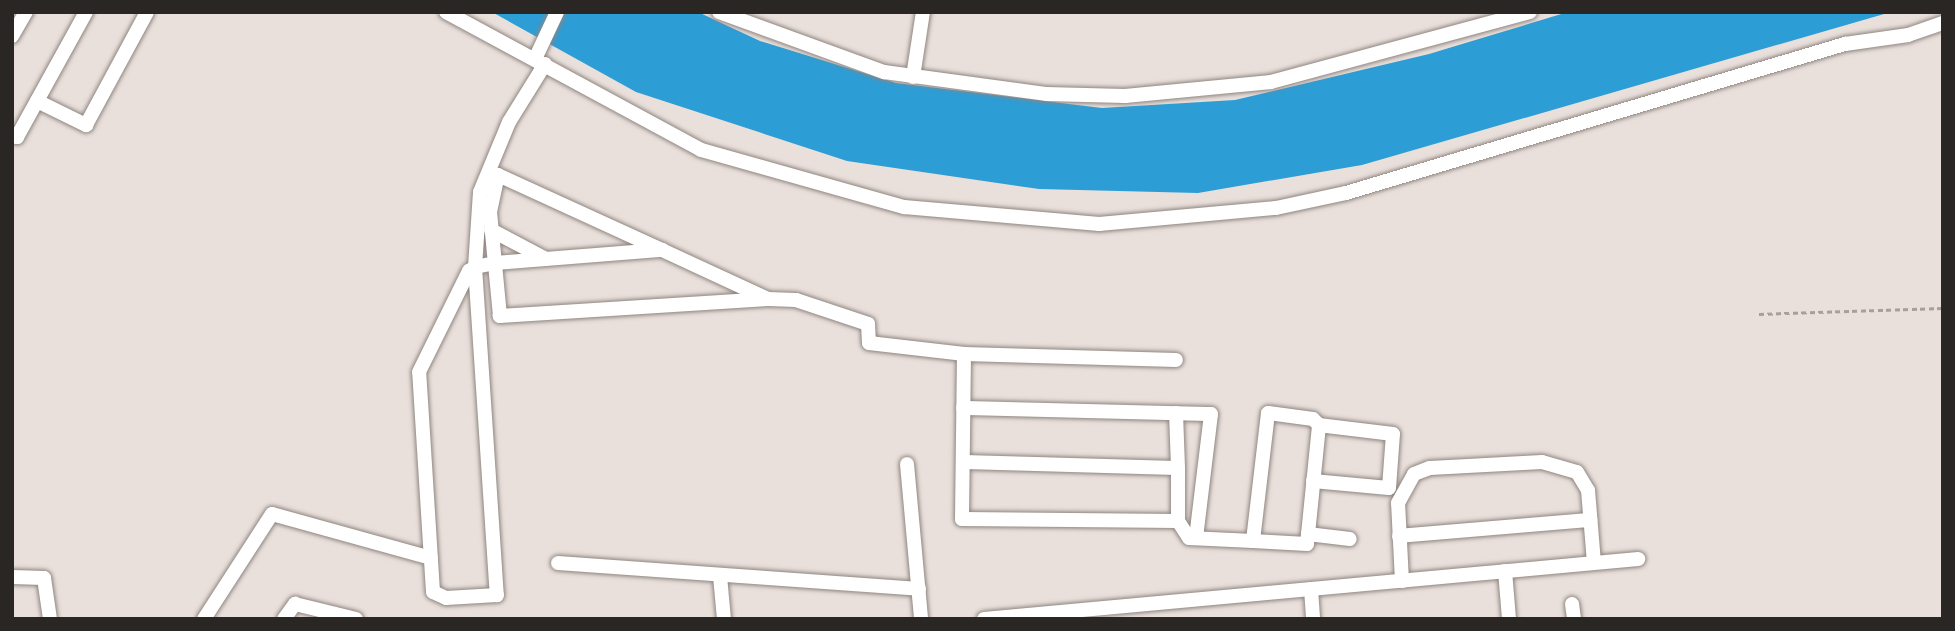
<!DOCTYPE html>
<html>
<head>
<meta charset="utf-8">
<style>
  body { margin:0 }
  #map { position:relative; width:1955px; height:631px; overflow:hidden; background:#eae0db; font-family:"Zilla Slab",serif }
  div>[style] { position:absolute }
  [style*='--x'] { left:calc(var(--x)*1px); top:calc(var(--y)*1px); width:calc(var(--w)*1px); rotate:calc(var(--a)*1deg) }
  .water>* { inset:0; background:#2d9dd5 }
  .path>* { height:2.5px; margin-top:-1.25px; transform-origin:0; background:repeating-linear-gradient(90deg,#a69f9b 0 5px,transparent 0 8.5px) }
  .roads { filter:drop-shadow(0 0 2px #8e8581) drop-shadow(0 0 2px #8e8581) }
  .street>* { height:14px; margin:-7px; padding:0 7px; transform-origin:7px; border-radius:7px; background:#fff }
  span { translate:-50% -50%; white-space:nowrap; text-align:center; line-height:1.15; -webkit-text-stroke:5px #fff; paint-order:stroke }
  .frame { position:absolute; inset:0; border:14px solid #292624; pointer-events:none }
</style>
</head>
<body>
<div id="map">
  <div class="water">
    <div style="clip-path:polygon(492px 12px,698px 12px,760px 41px,896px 83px,1102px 108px,1235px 100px,1429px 54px,1568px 12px,1891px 12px,1362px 165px,1198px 193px,1039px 189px,847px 161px,636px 92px)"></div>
  </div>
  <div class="path">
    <div style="--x:1759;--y:314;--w:184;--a:-1.9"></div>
  </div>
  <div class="roads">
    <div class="street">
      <div style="--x:446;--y:12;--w:290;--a:28.4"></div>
      <div style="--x:701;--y:150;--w:211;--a:15.7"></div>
      <div style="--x:904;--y:207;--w:196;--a:5"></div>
      <div style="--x:1099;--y:224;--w:178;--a:-5.2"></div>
      <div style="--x:1276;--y:208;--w:72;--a:-12.1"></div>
      <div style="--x:1346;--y:193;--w:521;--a:-16.63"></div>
      <div style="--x:1845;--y:44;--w:64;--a:-8.1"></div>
      <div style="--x:1908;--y:35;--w:37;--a:-19"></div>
      <div style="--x:719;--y:12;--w:176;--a:20"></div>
      <div style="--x:884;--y:72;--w:163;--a:7.7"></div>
      <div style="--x:1046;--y:94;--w:79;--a:1.5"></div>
      <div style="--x:1125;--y:96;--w:147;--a:-5.5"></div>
      <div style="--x:1271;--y:82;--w:268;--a:-15.1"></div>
      <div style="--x:12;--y:36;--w:28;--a:-60"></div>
      <div style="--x:535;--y:59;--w:52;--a:-64.9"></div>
      <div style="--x:545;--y:64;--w:68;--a:121.8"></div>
      <div style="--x:509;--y:122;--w:76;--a:112.5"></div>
      <div style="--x:480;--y:192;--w:75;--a:93.8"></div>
      <div style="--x:475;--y:267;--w:329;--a:86.2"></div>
      <div style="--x:497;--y:595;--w:51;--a:176.6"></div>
      <div style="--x:446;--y:598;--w:14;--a:-155"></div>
      <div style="--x:433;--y:592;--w:220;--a:-93.6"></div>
      <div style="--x:419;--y:372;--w:113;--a:-63.7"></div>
      <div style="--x:469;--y:271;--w:7;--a:-34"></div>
      <div style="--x:475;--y:267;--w:20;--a:-11"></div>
      <div style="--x:495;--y:263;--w:168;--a:-4.5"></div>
      <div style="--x:913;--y:77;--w:66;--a:-81.3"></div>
      <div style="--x:37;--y:101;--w:55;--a:26.1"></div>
      <div style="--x:86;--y:125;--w:128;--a:-61.6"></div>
      <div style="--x:12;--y:134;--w:6;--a:31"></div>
      <div style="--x:17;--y:137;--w:143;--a:-61.1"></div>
      <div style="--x:498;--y:175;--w:180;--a:24.6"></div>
      <div style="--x:662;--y:250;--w:117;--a:24.8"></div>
      <div style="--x:768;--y:299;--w:269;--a:176.4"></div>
      <div style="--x:500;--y:316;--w:104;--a:-95.5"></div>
      <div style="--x:490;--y:212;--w:38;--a:-78"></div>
      <div style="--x:491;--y:230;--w:62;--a:27.8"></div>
      <div style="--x:768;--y:299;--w:28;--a:2"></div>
      <div style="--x:796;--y:300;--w:76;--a:18.4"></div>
      <div style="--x:868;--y:324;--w:19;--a:87"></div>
      <div style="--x:869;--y:343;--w:96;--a:6.6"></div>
      <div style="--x:964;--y:354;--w:212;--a:1.6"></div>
      <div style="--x:964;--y:354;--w:165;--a:90.7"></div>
      <div style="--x:962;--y:519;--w:216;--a:0.5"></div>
      <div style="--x:1178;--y:521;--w:20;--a:57"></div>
      <div style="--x:1189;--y:538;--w:64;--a:2.7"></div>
      <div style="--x:1253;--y:541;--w:54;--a:3.2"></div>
      <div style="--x:1307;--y:544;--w:120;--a:-84.2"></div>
      <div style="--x:1319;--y:425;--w:8;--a:-135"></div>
      <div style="--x:1313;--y:419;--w:45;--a:-172.4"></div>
      <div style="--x:1268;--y:413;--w:129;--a:96.7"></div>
      <div style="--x:963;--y:408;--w:248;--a:1.4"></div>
      <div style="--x:1211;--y:414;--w:125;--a:96.9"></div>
      <div style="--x:1176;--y:413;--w:55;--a:87.9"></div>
      <div style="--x:963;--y:462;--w:215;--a:1.6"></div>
      <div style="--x:1178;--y:468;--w:53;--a:90"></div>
      <div style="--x:907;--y:464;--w:156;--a:84.8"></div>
      <div style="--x:1313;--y:481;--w:76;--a:5.3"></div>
      <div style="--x:1389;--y:488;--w:54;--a:-85.8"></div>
      <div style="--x:1393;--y:434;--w:75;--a:-173.1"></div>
      <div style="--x:1308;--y:534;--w:42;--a:6.8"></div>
      <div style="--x:1399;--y:536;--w:192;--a:-4.8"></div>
      <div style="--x:558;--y:563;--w:362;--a:4.1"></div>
      <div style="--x:1505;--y:571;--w:48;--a:85.2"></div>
      <div style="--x:720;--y:576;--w:43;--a:84.7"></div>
      <div style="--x:12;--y:577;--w:32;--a:2"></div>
      <div style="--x:44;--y:578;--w:41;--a:81.7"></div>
      <div style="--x:1402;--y:581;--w:78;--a:-92.9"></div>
      <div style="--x:1398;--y:503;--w:33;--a:-61"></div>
      <div style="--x:1414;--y:474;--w:17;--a:-21"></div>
      <div style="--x:1430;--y:468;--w:112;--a:-3.1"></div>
      <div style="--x:1542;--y:462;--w:36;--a:16"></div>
      <div style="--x:1577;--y:472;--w:21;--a:59"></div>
      <div style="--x:1588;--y:490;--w:73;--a:85.3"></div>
      <div style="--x:1311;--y:589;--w:30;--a:86"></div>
      <div style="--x:1572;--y:604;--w:15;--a:82"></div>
      <div style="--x:204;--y:619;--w:125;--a:-57.1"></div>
      <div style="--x:272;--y:514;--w:165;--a:15.5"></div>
      <div style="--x:284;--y:619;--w:19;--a:-54"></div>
      <div style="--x:295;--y:604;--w:63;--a:13.8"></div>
      <div style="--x:984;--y:619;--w:657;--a:-5.24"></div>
    </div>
  </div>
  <div class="frame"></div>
</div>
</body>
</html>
